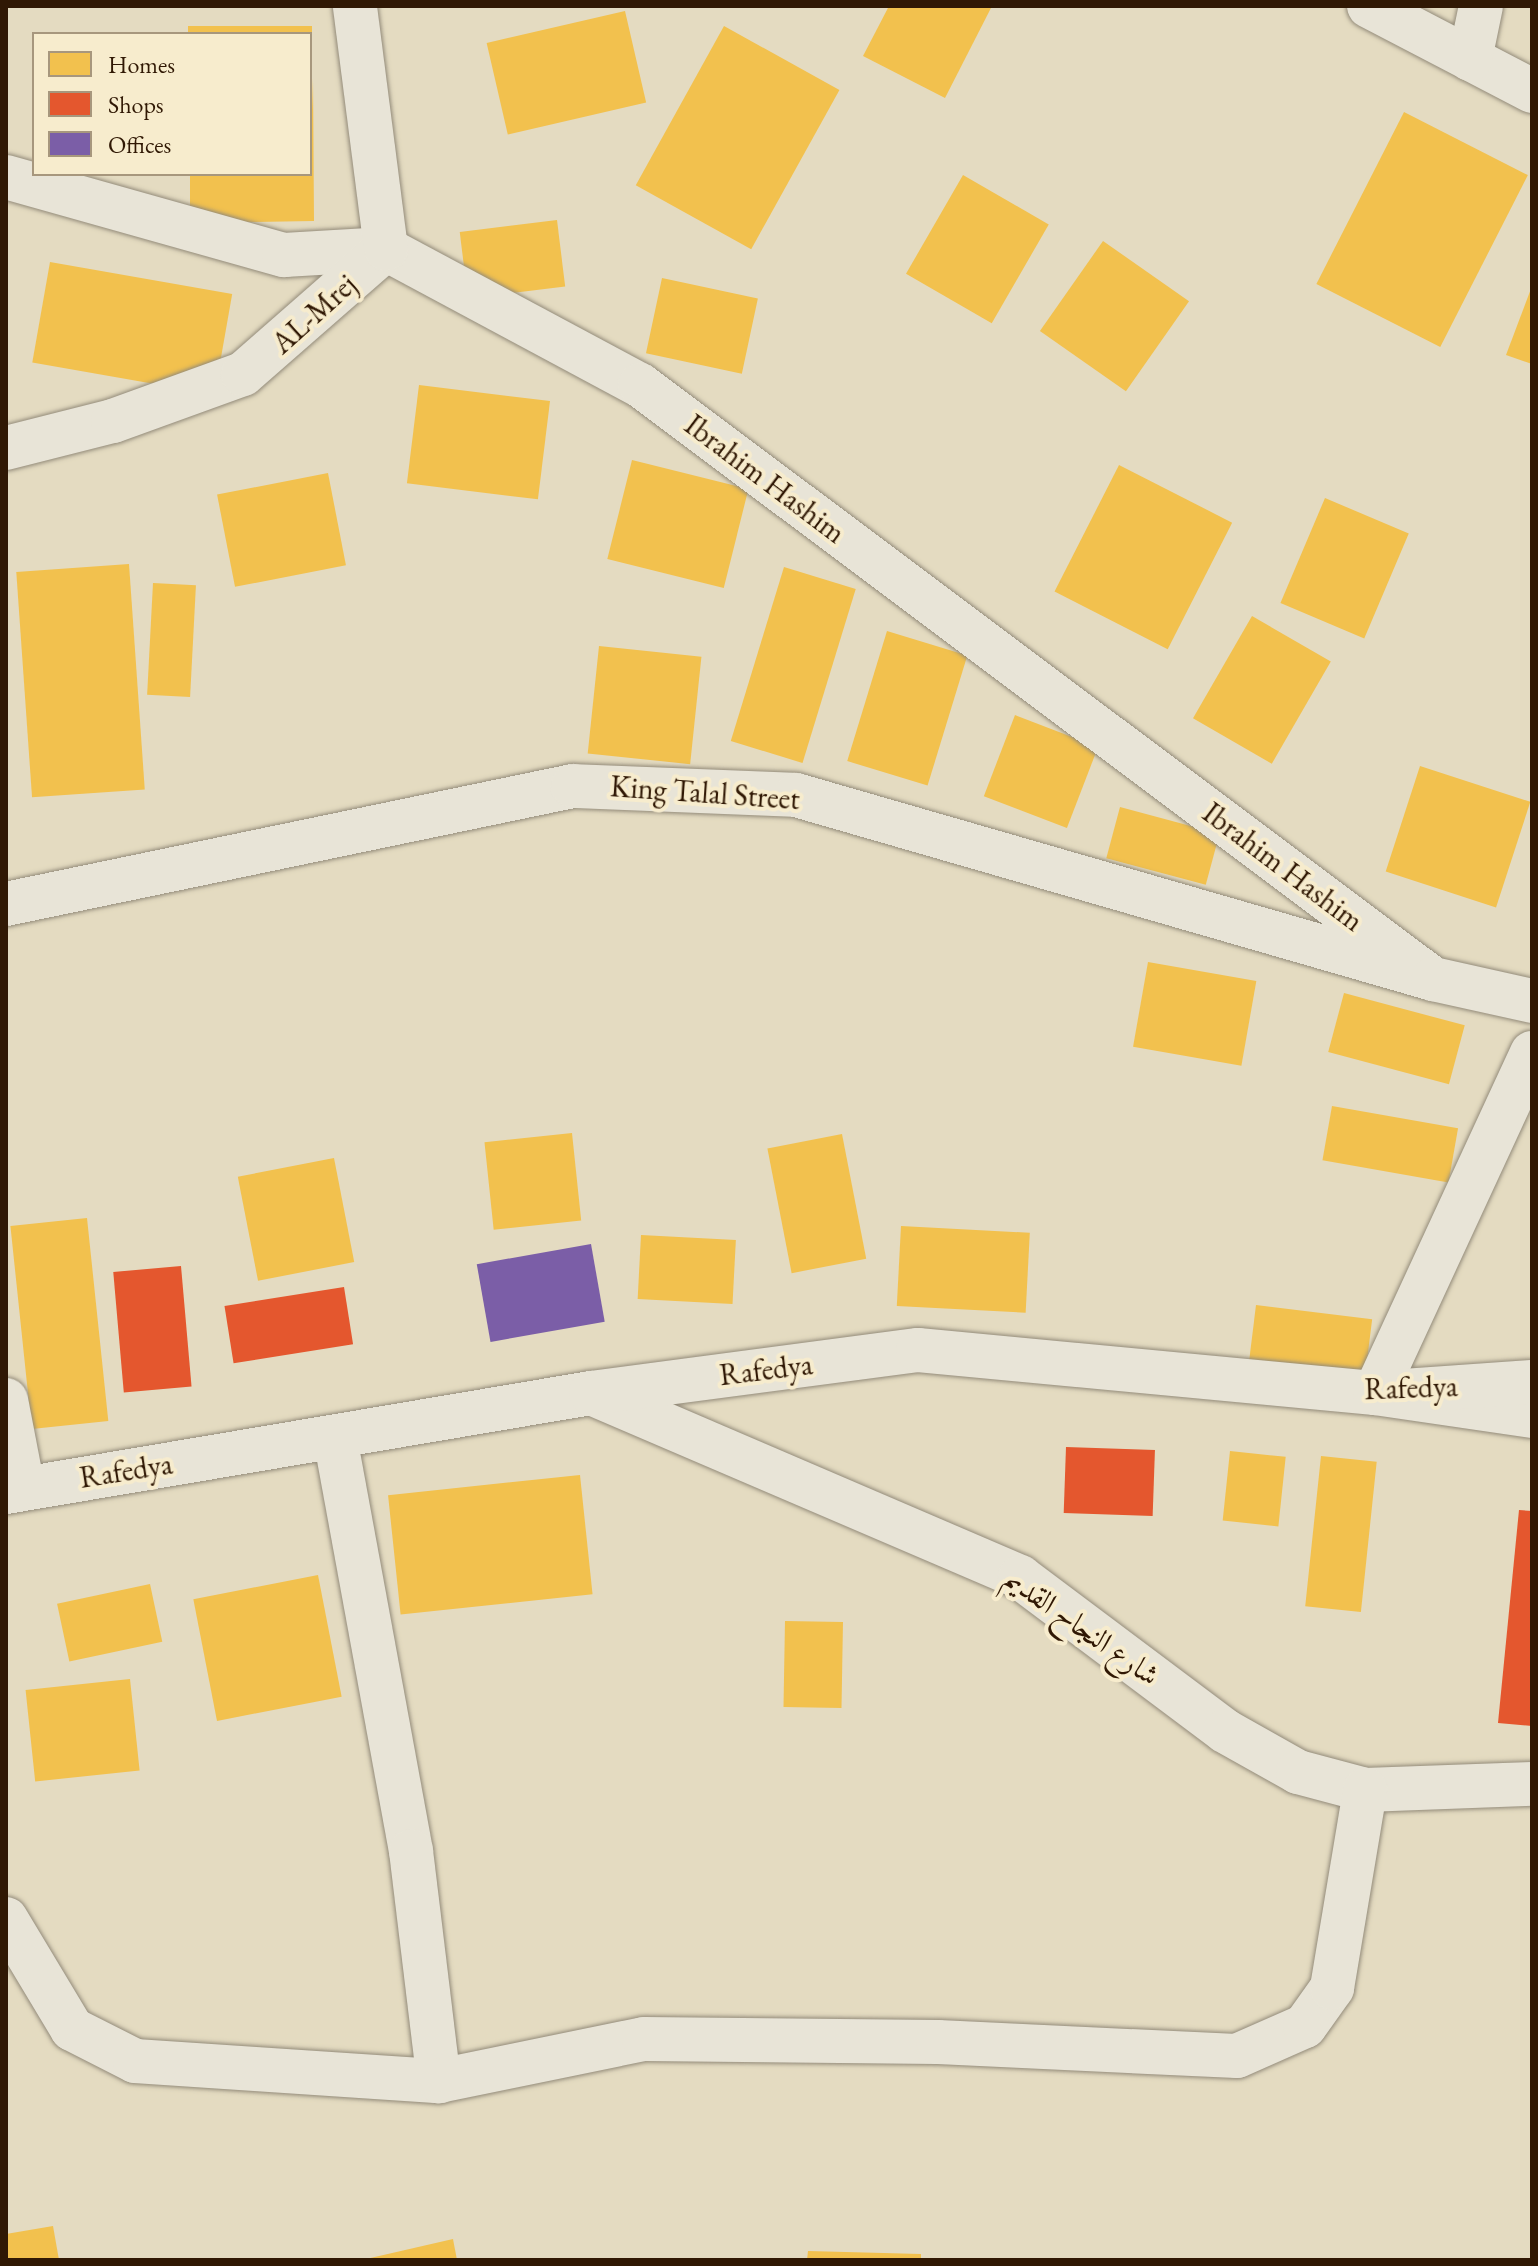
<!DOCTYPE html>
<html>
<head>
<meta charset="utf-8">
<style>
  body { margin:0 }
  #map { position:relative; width:1538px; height:2266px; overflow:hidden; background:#e4dbc1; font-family:"EB Garamond",Amiri,serif }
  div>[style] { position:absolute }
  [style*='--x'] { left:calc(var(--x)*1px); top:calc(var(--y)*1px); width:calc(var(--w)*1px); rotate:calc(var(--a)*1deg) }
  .homes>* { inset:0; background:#f2c14e; transform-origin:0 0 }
  .shops>* { inset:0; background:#e4572e; transform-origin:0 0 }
  .offices>* { inset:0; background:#7b5ea7; transform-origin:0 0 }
  .roads { filter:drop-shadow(0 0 2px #938b7a) drop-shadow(0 0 2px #938b7a) }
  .street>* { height:44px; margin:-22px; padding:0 22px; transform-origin:22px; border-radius:22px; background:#e8e4d7 }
  .secondary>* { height:44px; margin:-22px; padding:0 22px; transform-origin:22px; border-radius:22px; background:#e8e4d7 }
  span { translate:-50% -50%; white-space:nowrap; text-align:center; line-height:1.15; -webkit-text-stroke:8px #f7eccd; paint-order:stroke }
  .street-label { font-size:30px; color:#301804 }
  .frame { position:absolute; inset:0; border:8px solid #301804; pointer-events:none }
  .legend { position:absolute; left:32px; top:32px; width:280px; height:144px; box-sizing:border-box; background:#f7eccd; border:2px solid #a7977d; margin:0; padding:10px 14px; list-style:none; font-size:24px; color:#301804 }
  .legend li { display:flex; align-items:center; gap:16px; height:40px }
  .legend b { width:40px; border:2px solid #a7977d }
</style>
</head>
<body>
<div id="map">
  <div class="homes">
    <div style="clip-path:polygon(889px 6px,992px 6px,945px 98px,863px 56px)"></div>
    <div style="left:625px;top:11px;width:94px;height:142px;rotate:77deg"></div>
    <div style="left:312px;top:26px;width:8px;height:124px;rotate:90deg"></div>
    <div style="left:724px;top:26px;width:132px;height:182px;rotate:29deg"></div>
    <div style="clip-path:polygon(313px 78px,314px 221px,190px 223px,190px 174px,310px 174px)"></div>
    <div style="left:1404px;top:112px;width:139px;height:193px;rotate:27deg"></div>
    <div style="left:963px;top:175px;width:99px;height:114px;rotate:30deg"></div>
    <div style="left:557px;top:220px;width:67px;height:98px;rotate:83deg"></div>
    <div style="left:1103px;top:241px;width:105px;height:110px;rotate:35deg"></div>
    <div style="left:50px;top:262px;width:185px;height:102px;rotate:10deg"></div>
    <div style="left:662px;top:278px;width:98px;height:77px;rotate:12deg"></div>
    <div style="clip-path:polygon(1532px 286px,1532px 364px,1506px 355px)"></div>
    <div style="left:419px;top:385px;width:132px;height:99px;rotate:7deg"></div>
    <div style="left:632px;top:460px;width:120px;height:102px;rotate:14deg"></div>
    <div style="left:1119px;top:465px;width:127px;height:142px;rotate:27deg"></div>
    <div style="left:328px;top:473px;width:94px;height:113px;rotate:79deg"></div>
    <div style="left:1325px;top:498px;width:91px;height:114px;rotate:23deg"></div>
    <div style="left:129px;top:564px;width:226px;height:113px;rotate:86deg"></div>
    <div style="left:784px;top:567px;width:75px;height:182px;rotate:17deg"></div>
    <div style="left:153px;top:583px;width:43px;height:112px;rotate:3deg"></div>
    <div style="left:1252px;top:616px;width:91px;height:118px;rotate:30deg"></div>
    <div style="left:887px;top:631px;width:84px;height:136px;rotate:17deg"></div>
    <div style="left:599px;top:646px;width:103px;height:108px;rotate:6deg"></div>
    <div style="left:1015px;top:715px;width:89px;height:87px;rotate:21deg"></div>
    <div style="left:1420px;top:766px;width:116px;height:111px;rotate:18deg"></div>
    <div style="left:1120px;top:807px;width:103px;height:53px;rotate:15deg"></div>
    <div style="left:1148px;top:962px;width:110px;height:86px;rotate:10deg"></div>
    <div style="left:1344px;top:993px;width:125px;height:61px;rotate:15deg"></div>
    <div style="left:1332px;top:1106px;width:128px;height:55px;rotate:10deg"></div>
    <div style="left:572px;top:1133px;width:88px;height:88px;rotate:84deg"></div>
    <div style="left:842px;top:1134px;width:127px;height:76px;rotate:79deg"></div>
    <div style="left:334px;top:1158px;width:106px;height:98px;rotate:79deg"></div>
    <div style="left:87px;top:1218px;width:204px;height:77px;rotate:84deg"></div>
    <div style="left:901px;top:1226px;width:129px;height:80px;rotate:3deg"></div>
    <div style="left:641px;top:1235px;width:95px;height:64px;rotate:3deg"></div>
    <div style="left:1256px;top:1305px;width:117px;height:64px;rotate:7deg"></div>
    <div style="left:1230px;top:1451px;width:56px;height:70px;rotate:6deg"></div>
    <div style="left:1321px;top:1456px;width:56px;height:151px;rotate:6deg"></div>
    <div style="left:580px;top:1475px;width:120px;height:193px;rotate:84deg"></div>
    <div style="left:318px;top:1575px;width:124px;height:127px;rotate:79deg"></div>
    <div style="left:150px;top:1584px;width:59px;height:95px;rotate:78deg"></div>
    <div style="left:785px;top:1621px;width:58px;height:86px;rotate:1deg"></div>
    <div style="left:130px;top:1679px;width:92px;height:105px;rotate:84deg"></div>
    <div style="clip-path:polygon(53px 2226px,59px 2260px,6px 2260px,6px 2234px)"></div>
    <div style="clip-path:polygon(453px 2239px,457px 2260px,366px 2260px,366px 2259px)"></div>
    <div style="clip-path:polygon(808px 2251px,921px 2254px,921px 2260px,807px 2260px)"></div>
  </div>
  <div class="shops">
    <div style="left:181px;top:1266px;width:121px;height:68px;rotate:85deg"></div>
    <div style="left:344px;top:1287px;width:58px;height:121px;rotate:81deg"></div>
    <div style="left:1066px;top:1447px;width:89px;height:66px;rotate:2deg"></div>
    <div style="clip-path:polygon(1519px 1510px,1532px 1511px,1532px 1726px,1498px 1723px)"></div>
  </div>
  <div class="offices">
    <div style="left:591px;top:1244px;width:79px;height:116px;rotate:80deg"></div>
  </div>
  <div class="roads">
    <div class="street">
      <div style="--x:1369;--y:6;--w:184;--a:27.5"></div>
      <div style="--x:1470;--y:59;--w:54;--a:-78.3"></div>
      <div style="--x:6;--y:177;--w:289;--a:15.7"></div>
      <div style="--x:284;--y:255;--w:102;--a:-3.4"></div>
      <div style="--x:386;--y:249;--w:288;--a:28.2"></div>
      <div style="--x:640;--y:385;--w:991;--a:36.84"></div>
      <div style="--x:6;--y:448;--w:110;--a:-14.2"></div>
      <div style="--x:113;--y:421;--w:138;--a:-19.9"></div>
      <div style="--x:243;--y:374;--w:190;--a:-41.2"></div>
      <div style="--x:386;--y:249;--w:245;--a:-97.3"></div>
      <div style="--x:6;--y:904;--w:579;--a:-11.76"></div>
      <div style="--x:573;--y:786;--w:223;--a:2.3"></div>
      <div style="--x:796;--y:795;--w:663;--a:16.11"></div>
      <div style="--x:1433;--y:979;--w:101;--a:12.5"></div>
      <div style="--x:1532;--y:1053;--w:374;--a:114.8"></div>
      <div style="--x:1375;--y:1393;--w:159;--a:8.3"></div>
      <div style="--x:591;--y:1393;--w:467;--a:23.2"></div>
      <div style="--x:1020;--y:1577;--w:256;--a:36.9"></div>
      <div style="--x:1225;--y:1731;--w:84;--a:29.3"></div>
      <div style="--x:1298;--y:1772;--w:69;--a:15"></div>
      <div style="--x:1365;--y:1790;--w:167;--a:-2.1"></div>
      <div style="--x:6;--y:1400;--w:90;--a:79.1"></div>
      <div style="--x:335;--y:1437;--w:421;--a:79.6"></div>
      <div style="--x:411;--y:1851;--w:232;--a:83.1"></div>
      <div style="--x:6;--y:1919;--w:128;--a:59"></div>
      <div style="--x:72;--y:2029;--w:71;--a:26.9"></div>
      <div style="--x:135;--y:2061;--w:305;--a:3.8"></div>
      <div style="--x:439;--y:2081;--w:209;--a:-11.6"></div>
      <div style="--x:644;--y:2039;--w:294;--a:0.6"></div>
      <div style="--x:938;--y:2042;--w:299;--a:2.7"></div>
      <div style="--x:1237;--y:2056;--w:74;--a:-23.8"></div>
      <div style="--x:1305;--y:2026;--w:47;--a:-54.6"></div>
      <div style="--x:1332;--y:1988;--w:201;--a:-80.5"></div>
    </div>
    <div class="secondary">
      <div style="--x:6;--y:1492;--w:593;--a:-9.61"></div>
      <div style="--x:591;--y:1393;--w:330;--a:-7.5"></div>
      <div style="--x:918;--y:1350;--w:459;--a:5.4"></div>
      <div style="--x:1375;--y:1393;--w:157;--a:-4"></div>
    </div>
  </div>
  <div class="street-label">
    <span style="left:314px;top:314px;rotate:-42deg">AL-Mrej</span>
    <span style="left:765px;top:479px;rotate:37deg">Ibrahim Hashim</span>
    <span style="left:705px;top:793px;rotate:4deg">King Talal Street</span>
    <span style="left:1283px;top:867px;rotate:37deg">Ibrahim Hashim</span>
    <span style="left:766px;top:1370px;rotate:-7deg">Rafedya</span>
    <span style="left:1411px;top:1388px;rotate:-2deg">Rafedya</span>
    <span style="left:126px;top:1471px;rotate:-9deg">Rafedya</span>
    <span style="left:1082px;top:1627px;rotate:35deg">شارع النجاح القديم</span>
  </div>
  <div class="frame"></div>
  <ul class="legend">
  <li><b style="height:22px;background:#f2c14e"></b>Homes</li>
  <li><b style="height:22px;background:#e4572e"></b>Shops</li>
  <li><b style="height:22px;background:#7b5ea7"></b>Offices</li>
  </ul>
</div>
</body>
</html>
